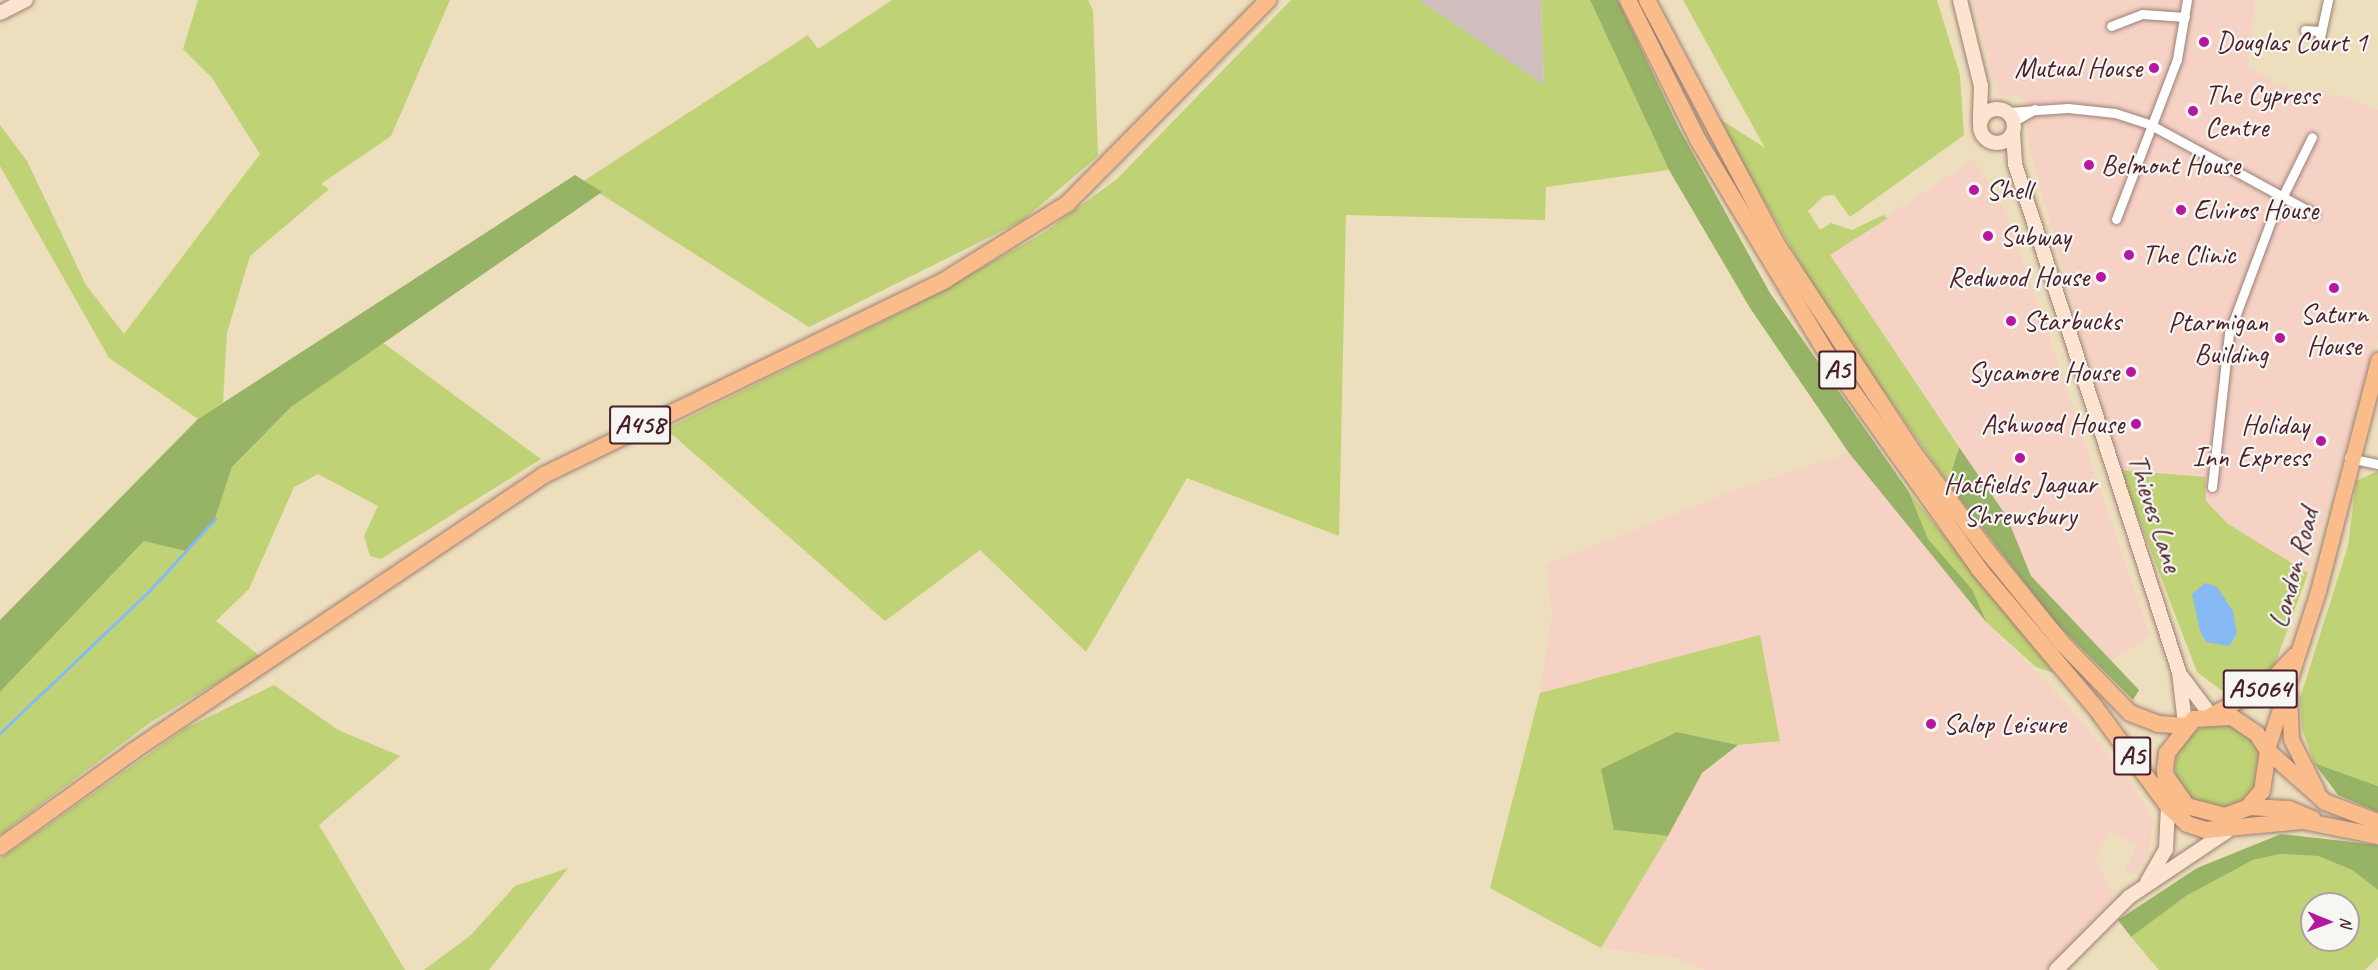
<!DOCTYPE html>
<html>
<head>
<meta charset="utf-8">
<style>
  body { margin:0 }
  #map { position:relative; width:2378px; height:970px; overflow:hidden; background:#eddfbd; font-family:Caveat,sans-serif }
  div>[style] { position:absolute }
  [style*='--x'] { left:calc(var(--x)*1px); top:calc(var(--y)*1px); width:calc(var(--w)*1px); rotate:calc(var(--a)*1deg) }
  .built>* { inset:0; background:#f6d2c5 }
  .industrial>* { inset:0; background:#d1bfbf }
  .green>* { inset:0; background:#bfd275 }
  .round { border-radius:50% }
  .forest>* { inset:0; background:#97b466 }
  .water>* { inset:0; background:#87baf4 }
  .stream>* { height:3px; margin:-1.5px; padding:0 1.5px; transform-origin:1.5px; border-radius:1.5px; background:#87baf4 }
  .roads { filter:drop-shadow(0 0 2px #9c7f74) drop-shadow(0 0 2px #9c7f74) }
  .street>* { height:9px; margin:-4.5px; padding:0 4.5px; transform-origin:4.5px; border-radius:4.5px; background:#fff }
  .secondary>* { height:14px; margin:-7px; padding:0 7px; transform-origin:7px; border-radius:7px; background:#fde4d1 }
  .secondary>.ring { margin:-7px; padding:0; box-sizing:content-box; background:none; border:14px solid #fde4d1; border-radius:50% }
  .primary>* { height:15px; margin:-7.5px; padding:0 7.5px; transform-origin:7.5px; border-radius:7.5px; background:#fabc8b }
  .highway>* { height:16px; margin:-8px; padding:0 8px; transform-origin:8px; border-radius:8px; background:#fabc8b }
  .dots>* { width:16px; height:16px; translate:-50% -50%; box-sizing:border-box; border:3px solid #f6f6f2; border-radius:50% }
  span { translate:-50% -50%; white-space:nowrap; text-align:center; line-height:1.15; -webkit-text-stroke:4.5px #f6f6f2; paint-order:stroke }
  .shield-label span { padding:2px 4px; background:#f6f6f2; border:2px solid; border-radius:4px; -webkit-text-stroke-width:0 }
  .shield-label { font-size:27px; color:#4a1f2b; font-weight:700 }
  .poi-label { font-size:28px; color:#4a1f2b }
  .left { translate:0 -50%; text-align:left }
  .right { translate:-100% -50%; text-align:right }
  .street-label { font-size:28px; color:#4a1f2b }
  .north { position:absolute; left:2300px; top:892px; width:60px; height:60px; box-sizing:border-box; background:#f6f6f2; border:2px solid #b1a0a2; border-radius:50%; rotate:91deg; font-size:16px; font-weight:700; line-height:24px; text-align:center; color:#4a1f2b }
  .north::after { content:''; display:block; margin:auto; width:21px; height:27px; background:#b5179e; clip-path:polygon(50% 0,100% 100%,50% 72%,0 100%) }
</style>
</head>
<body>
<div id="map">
  <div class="built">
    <div style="clip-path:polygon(1973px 0,2255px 0,2248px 67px,2288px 89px,2347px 97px,2378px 110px,2378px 337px,2308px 573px,2228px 524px,2206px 501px,2205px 477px,2120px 470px,2031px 155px,2023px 97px,1998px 94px)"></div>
    <div style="clip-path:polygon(1974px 159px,2007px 214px,2150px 636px,2111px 660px,2031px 576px,2007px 517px,1829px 255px)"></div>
    <div style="clip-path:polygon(1849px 453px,1987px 623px,2070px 707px,2130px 782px,2153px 819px,2149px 854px,2135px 874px,2125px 871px,2137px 846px,2110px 830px,2095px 857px,2113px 896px,2046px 970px,1705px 970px,1676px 958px,1601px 948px,1702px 773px,1738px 745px,1780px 741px,1760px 635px,1540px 693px,1552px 615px,1547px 564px,1741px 488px)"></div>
  </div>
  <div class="industrial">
    <div style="clip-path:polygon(1419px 0,1541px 0,1544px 86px)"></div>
  </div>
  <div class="green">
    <div style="clip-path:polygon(198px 0,450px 0,391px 136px,321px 184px,329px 189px,250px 256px,227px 333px,223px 402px,198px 419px,109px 358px,0 166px,0 125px,27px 161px,86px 285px,124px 334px,260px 154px,212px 78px,183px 49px)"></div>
    <div style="clip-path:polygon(892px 0,1088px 0,1093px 10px,1098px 156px,1022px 221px,809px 327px,582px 182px,808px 35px,818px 49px)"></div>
    <div style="clip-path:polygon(1291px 0,1419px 0,1544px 85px,1541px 0,1590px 0,1669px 170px,1546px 187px,1545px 220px,1346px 215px,1339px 536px,1187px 478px,1086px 652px,980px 550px,885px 621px,666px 429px,909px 308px,1042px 234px,1117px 179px)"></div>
    <div style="clip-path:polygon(1683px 0,1937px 0,1960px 75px,1964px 135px,1850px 217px,1834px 195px,1824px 196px,1808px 211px,1820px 230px,1831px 223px,1852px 230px,1883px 215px,1888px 218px,1830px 255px,1959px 447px,1948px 483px,1831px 316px,1715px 116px,1765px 148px)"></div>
    <div style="clip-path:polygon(382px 342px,541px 459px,381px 559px,370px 556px,364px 536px,378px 506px,318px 474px,294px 487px,249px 589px,216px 621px,261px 657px,151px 722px,0 835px,0 692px,144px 541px,215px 519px,232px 467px,291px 407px)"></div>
    <div style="clip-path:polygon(2120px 470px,2205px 477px,2206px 501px,2228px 524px,2308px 573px,2274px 667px,2222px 691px,2197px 672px)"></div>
    <div style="clip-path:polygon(2378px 471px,2378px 786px,2314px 763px,2302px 729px,2300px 698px,2348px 546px,2356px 481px)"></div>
    <div style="clip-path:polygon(1909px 492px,2035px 649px,2054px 673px,2036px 667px,1987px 623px,1972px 589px,1928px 539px)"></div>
    <div style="clip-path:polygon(1760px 635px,1780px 741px,1738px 745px,1677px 732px,1614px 830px,1668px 836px,1601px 948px,1490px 888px,1540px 693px)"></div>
    <div style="clip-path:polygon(274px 685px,338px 730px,400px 756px,319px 825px,405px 970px,0 970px,0 859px,186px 728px)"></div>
    <div class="round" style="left:2175px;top:724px;width:86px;height:86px"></div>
    <div style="clip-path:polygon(evenodd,2280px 854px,2318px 856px,2352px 870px,2378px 890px,2378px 957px,2365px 970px,2159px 970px,2131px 937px,2186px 896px,2253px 860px,2280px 854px,2312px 904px,2348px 904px,2348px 940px,2312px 940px,2312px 904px)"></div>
    <div style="clip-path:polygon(568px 868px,489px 970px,424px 970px,471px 935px,515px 886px)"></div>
  </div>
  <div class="forest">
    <div style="clip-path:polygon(1590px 0,1618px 0,1679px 128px,1770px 293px,1909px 492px,1928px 539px,1972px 589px,1987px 623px,1849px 453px,1750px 308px,1669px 170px)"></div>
    <div style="clip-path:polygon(575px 175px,602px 192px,291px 407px,232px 467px,215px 519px,186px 551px,144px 541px,0 692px,0 620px,198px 419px)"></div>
    <div style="clip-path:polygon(1959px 447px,2007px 517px,2031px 576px,2139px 690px,2133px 700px,2054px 621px,1948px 483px)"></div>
    <div style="clip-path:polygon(1677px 732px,1738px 745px,1702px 773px,1668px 836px,1614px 830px,1601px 769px)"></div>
    <div style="clip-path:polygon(2314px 763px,2378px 786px,2378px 812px,2338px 795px)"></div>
    <div style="clip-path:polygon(2281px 834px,2378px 845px,2378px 890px,2352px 870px,2318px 856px,2280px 854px,2253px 860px,2186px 896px,2131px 937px,2118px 920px,2197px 868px)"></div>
  </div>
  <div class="water">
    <div style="clip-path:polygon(2205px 583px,2217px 587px,2233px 611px,2237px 634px,2229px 646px,2206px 642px,2200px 631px,2192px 594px)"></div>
  </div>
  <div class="stream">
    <div style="--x:0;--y:733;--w:206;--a:-43.6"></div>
    <div style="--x:149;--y:591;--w:98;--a:-47.5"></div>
  </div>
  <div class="roads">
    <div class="street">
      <div style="--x:2111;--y:26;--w:33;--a:-21"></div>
      <div style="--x:2142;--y:14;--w:43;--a:4"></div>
      <div style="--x:2305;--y:30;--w:15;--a:4"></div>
      <div style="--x:2319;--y:42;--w:43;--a:-77.9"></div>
      <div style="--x:2008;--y:112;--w:60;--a:-3.8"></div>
      <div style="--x:2068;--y:108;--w:47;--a:6.1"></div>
      <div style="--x:2115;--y:113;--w:38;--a:18"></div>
      <div style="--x:2151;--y:125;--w:186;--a:28.6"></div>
      <div style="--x:2014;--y:121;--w:24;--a:-30"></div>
      <div style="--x:2116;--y:219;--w:171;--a:-69.1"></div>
      <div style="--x:2177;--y:59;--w:60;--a:-80.4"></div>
      <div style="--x:2349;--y:458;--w:30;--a:12"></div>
      <div style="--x:2212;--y:487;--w:155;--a:-83.7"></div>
      <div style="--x:2229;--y:333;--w:123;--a:-69.5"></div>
      <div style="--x:2272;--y:218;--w:90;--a:-63.7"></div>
    </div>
    <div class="secondary">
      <div style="--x:1960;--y:0;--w:89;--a:76.3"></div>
      <div style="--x:1981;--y:86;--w:35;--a:92"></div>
      <div style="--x:0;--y:13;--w:29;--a:-27"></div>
      <div class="ring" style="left:1980px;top:109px;width:20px;height:20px"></div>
      <div style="--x:2013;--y:134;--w:30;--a:86"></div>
      <div style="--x:2015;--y:164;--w:534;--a:72.11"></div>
      <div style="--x:2179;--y:672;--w:52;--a:83.4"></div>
      <div style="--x:2182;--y:677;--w:46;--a:52.9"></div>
      <div style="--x:2147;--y:882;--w:38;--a:-60"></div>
      <div style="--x:2166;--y:849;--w:43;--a:-87.3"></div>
      <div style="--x:2056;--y:970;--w:103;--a:-45"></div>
      <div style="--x:2129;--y:897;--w:117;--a:-33.8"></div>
    </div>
    <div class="primary">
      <div style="--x:2289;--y:693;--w:46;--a:87.5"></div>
      <div style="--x:2291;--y:739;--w:58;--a:63.4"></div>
      <div style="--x:2212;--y:714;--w:59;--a:-27.4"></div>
      <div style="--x:2264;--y:687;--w:44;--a:-46.8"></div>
      <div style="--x:2267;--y:749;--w:166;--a:-72.1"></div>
      <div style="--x:2318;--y:591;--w:239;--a:-75.4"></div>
    </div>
    <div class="highway">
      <div style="--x:1628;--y:0;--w:157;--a:63.4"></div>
      <div style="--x:1698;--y:140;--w:262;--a:58.9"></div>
      <div style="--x:1833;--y:364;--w:252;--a:54.5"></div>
      <div style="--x:1979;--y:569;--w:180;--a:50"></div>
      <div style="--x:2095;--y:707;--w:123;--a:53.6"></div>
      <div style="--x:2168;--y:806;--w:26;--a:43"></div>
      <div style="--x:2187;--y:824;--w:20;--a:18"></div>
      <div style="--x:2206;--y:830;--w:97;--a:-5.3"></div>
      <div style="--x:2303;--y:821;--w:76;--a:11.3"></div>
      <div style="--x:1647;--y:0;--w:275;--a:62"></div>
      <div style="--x:1776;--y:243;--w:251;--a:56.7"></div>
      <div style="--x:1914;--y:453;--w:124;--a:53.2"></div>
      <div style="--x:1988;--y:552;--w:117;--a:50.9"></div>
      <div style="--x:2062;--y:643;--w:98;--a:45.8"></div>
      <div style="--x:2130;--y:713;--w:30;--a:21"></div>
      <div style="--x:2158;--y:724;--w:26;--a:4"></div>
      <div style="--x:2268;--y:751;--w:76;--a:41.8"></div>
      <div style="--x:2325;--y:802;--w:57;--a:20.7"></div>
      <div style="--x:2166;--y:776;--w:37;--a:55"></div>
      <div style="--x:2187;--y:806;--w:39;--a:15"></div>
      <div style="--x:2225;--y:816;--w:23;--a:-20"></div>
      <div style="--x:2247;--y:808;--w:23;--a:-49"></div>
      <div style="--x:2262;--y:791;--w:40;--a:-81.5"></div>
      <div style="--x:2268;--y:751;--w:20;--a:-123"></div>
      <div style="--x:2257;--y:734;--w:30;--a:-146"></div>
      <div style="--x:2232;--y:717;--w:38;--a:177"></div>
      <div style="--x:2194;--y:719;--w:43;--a:128.5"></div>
      <div style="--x:2167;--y:753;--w:17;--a:97"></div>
      <div style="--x:2165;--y:770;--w:36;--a:85"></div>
      <div style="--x:2248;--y:807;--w:41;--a:2.8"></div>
      <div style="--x:2289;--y:809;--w:26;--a:23"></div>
      <div style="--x:0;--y:847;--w:163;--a:-35.7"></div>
      <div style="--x:132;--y:752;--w:496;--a:-33.9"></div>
      <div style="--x:544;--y:475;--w:446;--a:-25.9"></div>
      <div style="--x:945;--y:280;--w:145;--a:-32"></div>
      <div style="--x:1068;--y:203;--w:285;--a:-45.4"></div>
    </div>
  </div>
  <div class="dots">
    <div style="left:2204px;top:42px;background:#b5179e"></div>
    <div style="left:2154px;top:68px;background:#b5179e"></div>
    <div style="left:2193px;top:111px;background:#b5179e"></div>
    <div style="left:2089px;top:165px;background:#b5179e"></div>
    <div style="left:1974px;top:190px;background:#b5179e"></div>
    <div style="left:2181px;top:210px;background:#b5179e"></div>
    <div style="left:1988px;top:236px;background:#b5179e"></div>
    <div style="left:2129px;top:255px;background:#b5179e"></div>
    <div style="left:2101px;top:277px;background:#b5179e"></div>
    <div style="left:2334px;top:288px;background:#b5179e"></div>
    <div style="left:2011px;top:321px;background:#b5179e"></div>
    <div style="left:2280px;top:338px;background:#b5179e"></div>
    <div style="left:2131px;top:372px;background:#b5179e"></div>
    <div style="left:2136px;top:424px;background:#b5179e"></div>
    <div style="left:2321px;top:441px;background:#b5179e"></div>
    <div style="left:2020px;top:458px;background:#b5179e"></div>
    <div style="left:1931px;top:724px;background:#b5179e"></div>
  </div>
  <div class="shield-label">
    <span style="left:1837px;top:370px">A5</span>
    <span style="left:640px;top:425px">A458</span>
    <span style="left:2260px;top:689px">A5064</span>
    <span style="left:2132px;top:756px">A5</span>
  </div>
  <div class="poi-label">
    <span class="left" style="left:2216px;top:42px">Douglas Court 1</span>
    <span class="right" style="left:2142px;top:68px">Mutual House</span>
    <span class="left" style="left:2205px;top:111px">The Cypress<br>Centre</span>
    <span class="left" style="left:2101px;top:165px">Belmont House</span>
    <span class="left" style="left:1986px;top:190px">Shell</span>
    <span class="left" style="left:2193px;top:210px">Elviros House</span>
    <span class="left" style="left:2000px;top:236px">Subway</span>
    <span class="left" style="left:2142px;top:255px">The Clinic</span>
    <span class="right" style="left:2089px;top:277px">Redwood House</span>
    <span style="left:2334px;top:330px">Saturn<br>House</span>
    <span class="left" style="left:2023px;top:321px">Starbucks</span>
    <span class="right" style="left:2268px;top:338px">Ptarmigan<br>Building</span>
    <span class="right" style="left:2119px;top:372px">Sycamore House</span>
    <span class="right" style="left:2124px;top:424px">Ashwood House</span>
    <span class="right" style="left:2309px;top:441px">Holiday<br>Inn Express</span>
    <span style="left:2020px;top:500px">Hatfields Jaguar<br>Shrewsbury</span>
    <span class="left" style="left:1943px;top:724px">Salop Leisure</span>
  </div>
  <div class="street-label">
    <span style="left:2155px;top:513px;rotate:72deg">Thieves Lane</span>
    <span style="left:2294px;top:568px;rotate:-75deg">London Road</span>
  </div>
  <div class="north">N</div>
</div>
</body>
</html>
